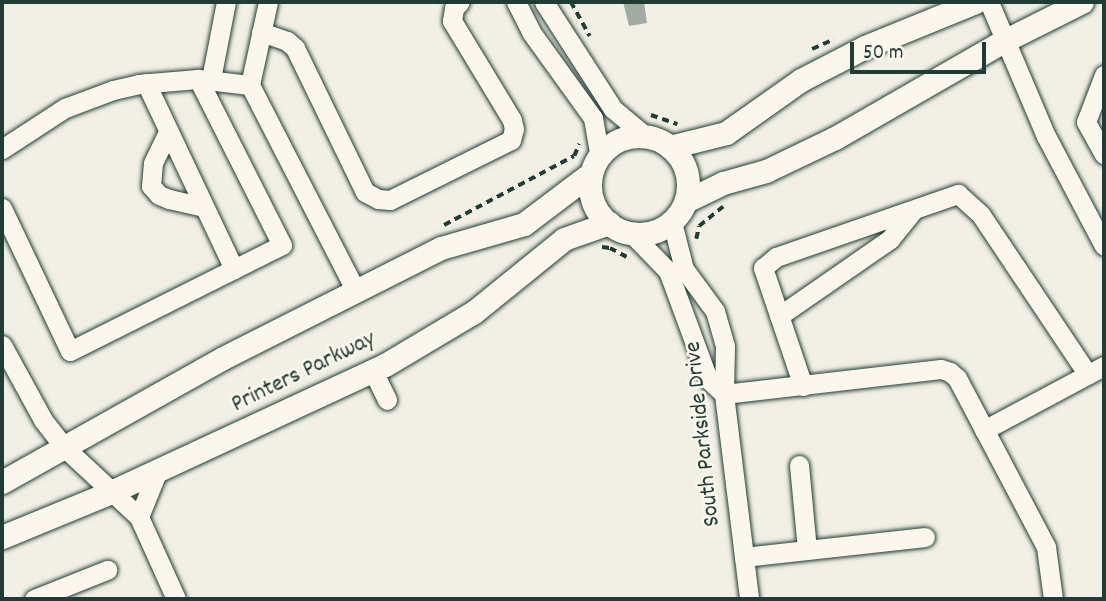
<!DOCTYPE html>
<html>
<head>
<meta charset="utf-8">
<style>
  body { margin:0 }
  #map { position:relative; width:1106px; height:601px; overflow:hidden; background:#f2f0e5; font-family:Dekko,sans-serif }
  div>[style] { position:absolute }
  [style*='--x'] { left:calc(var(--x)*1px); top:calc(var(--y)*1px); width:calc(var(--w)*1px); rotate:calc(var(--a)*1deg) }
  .water>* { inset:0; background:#a2aba1 }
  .path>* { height:3.5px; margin-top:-1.75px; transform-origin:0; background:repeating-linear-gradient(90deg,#1f3d34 0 7px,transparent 0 12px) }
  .roads { filter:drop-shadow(0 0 2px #1f3d34) drop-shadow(0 0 2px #1f3d34) }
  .minor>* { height:19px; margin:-9.5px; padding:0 9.5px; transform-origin:9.5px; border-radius:9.5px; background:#fbf7ec }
  .major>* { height:23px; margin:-11.5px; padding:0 11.5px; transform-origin:11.5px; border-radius:11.5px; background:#fbf7ec }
  .major>.ring { margin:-11.5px; padding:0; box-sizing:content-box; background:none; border:23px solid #fbf7ec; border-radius:50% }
  span { translate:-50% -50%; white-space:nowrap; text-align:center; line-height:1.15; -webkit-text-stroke:5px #fbf7ec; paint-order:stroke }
  .street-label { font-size:24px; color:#1f3d34 }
  .frame { position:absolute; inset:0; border:4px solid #1f3d34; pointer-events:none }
  .scale { position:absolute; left:850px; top:42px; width:136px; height:32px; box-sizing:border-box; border:4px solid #1f3d34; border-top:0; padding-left:9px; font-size:21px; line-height:24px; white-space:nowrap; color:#1f3d34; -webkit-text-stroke:5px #fbf7ec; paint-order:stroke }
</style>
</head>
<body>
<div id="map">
  <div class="water">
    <div style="clip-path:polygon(623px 2px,644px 2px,647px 23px,629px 26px)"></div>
  </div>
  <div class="path">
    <div style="--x:571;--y:2;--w:39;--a:61"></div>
    <div style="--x:812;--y:49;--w:24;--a:-24"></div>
    <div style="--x:651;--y:115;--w:28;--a:19"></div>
    <div style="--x:444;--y:225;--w:147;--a:-28"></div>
    <div style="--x:574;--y:156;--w:13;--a:-67"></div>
    <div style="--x:696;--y:239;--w:13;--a:-77"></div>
    <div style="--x:699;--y:226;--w:32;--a:-39"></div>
    <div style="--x:602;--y:247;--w:8;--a:7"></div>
    <div style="--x:610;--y:248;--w:19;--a:28"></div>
  </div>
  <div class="roads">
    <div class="minor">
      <div style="--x:516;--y:2;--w:34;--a:63"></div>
      <div style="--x:531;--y:32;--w:106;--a:54.2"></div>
      <div style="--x:593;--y:118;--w:36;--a:80"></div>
      <div style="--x:544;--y:2;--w:127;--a:57.2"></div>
      <div style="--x:613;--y:109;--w:39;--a:40"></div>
      <div style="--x:989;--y:2;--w:146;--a:67"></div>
      <div style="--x:1046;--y:136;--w:124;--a:62.2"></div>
      <div style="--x:261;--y:32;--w:28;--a:19"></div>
      <div style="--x:287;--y:41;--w:11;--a:41"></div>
      <div style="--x:295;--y:48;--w:160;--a:64.1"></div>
      <div style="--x:365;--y:192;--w:15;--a:28"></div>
      <div style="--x:378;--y:199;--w:12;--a:5"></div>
      <div style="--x:390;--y:200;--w:135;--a:-26.4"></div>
      <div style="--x:511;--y:140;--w:11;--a:-75"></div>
      <div style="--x:514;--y:129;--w:9;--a:-103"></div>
      <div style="--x:512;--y:120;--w:116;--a:-121.2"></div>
      <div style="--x:452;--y:21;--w:13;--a:-81"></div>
      <div style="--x:454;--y:8;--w:8;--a:-45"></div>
      <div style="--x:1104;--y:75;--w:50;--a:111"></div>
      <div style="--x:1086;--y:122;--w:37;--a:61"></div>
      <div style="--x:211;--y:79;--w:78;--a:-79"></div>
      <div style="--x:146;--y:83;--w:206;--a:64.7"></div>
      <div style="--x:250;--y:85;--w:85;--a:-77.8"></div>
      <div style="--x:168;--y:132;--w:34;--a:116"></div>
      <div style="--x:153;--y:163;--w:23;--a:95"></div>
      <div style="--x:151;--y:186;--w:12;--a:48"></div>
      <div style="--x:159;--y:195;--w:11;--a:22"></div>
      <div style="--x:169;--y:199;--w:36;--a:13"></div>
      <div style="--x:2;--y:149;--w:75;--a:-33.1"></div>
      <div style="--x:65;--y:108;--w:51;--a:-20.6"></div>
      <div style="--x:113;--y:90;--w:26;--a:-13"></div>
      <div style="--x:138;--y:84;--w:60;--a:-4.8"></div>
      <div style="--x:198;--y:79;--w:52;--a:6.6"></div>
      <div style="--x:250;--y:85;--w:232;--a:62.8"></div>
      <div style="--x:2;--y:208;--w:158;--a:64.6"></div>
      <div style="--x:70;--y:351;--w:237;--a:-26.6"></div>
      <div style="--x:282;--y:245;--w:186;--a:-116.8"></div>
      <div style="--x:672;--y:222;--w:49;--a:75.7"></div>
      <div style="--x:684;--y:269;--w:52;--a:53.6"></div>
      <div style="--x:715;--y:311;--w:36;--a:74"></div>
      <div style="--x:725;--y:346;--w:48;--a:91.2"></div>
      <div style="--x:724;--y:394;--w:207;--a:83"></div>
      <div style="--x:633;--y:235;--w:50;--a:45.8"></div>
      <div style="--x:668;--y:271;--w:115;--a:69.7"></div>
      <div style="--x:708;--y:379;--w:22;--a:43"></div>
      <div style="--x:724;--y:394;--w:218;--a:-6.6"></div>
      <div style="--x:941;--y:369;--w:9;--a:18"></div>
      <div style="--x:950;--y:372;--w:9;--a:41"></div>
      <div style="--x:957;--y:378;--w:191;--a:62.2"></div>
      <div style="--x:1046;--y:547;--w:52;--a:82.3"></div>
      <div style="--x:779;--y:316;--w:135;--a:-34.7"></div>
      <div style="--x:890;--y:239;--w:35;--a:-51"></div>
      <div style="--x:2;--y:345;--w:85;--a:61.3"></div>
      <div style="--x:43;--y:420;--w:34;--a:52"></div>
      <div style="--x:64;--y:447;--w:103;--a:43"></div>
      <div style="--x:139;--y:517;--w:90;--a:65.7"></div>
      <div style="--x:373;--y:371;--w:32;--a:64"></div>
      <div style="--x:803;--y:386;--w:125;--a:-108.7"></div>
      <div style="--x:763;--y:268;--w:17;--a:-40"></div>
      <div style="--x:776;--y:257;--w:193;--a:-19.1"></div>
      <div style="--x:958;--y:194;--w:31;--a:42"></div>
      <div style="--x:981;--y:215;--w:192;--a:56.2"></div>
      <div style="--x:984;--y:430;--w:136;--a:-28.1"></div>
      <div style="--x:799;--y:465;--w:85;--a:84.6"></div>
      <div style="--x:139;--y:517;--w:51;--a:-68"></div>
      <div style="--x:744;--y:557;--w:182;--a:-6.3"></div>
      <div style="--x:34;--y:599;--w:79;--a:-21.7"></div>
    </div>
    <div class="major">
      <div class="ring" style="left:590px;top:136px;width:75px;height:75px"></div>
      <div style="--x:670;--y:147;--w:58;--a:-14"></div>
      <div style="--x:726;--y:133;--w:92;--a:-35.2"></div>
      <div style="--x:801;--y:80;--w:72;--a:-27.3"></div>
      <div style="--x:865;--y:47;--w:119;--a:-22.2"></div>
      <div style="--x:686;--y:201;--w:41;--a:-25.9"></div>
      <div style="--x:723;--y:183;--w:45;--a:-15.6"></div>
      <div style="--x:766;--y:171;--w:76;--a:-25.6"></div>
      <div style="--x:835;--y:138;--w:195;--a:-29.9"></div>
      <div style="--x:1004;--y:41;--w:87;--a:-26.6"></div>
      <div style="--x:2;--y:482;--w:253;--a:-29.3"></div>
      <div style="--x:223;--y:358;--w:244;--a:-26.8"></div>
      <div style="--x:441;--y:248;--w:86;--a:-16.1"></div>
      <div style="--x:524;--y:224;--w:83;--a:-37.1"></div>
      <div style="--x:2;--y:537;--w:118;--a:-22.4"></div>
      <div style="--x:111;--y:492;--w:302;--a:-24.9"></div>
      <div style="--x:385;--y:365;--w:104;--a:-30.8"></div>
      <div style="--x:474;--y:312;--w:116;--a:-39"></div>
      <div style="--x:564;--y:239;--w:48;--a:-19.6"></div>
    </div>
  </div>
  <div class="street-label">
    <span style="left:304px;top:373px;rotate:-26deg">Printers Parkway</span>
    <span style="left:704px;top:434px;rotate:-96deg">South Parkside Drive</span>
  </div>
  <div class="frame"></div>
  <div class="scale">50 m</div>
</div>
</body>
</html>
